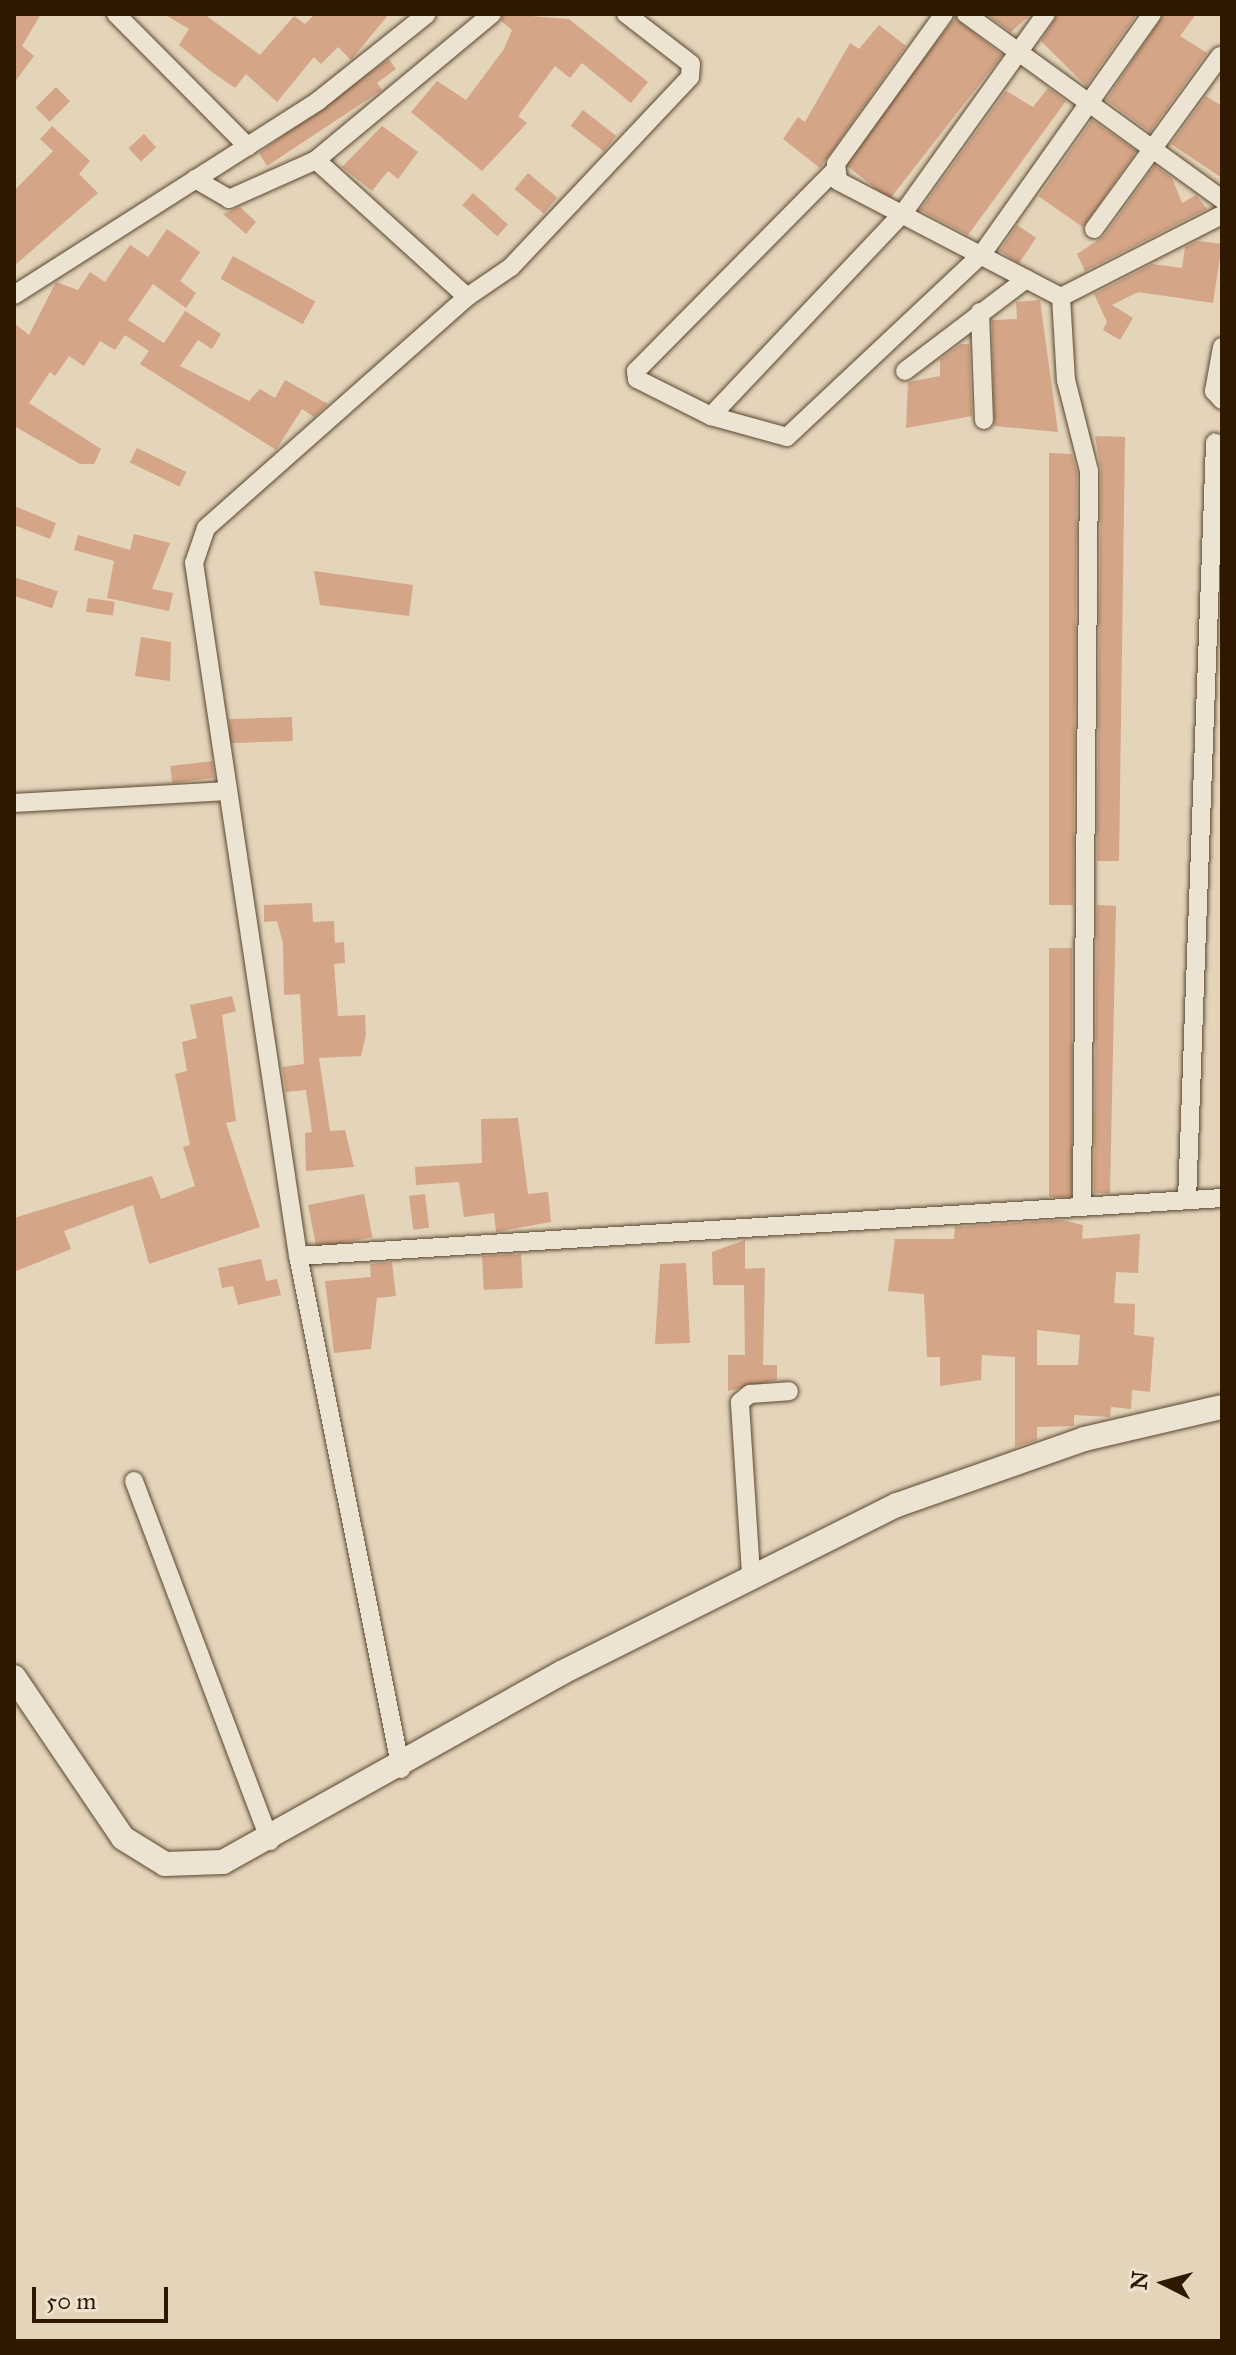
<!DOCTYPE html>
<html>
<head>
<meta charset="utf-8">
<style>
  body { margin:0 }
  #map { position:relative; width:1236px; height:2355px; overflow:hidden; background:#e3d4ba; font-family:"IM FELL Great Primer",serif }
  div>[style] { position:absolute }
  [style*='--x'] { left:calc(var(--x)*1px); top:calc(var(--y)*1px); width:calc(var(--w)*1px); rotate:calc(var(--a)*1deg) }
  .building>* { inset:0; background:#d4a587; transform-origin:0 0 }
  .roads { filter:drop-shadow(0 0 2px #5b472e) drop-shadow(0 0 2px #5b472e) }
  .minor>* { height:18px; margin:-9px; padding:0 9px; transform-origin:9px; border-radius:9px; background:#ede3d2 }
  .secondary>* { height:24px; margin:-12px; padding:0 12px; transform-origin:12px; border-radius:12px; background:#ede3d2 }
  span { translate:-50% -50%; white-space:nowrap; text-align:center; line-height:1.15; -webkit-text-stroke:8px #ede3d2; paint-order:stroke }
  .frame { position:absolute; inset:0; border:16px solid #2e1800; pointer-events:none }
  .north { position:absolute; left:1124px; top:2243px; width:80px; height:80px; -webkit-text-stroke:6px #ede3d2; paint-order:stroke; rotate:276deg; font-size:22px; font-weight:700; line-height:32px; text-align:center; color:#2e1800 }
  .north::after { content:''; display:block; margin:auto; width:28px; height:36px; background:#2e1800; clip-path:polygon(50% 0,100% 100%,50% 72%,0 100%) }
  .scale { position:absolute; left:32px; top:2287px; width:136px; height:36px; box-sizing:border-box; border:4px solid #2e1800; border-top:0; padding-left:10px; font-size:24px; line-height:28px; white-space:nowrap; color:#2e1800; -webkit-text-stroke:6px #ede3d2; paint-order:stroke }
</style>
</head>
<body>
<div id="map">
  <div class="building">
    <div style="clip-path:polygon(14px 14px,41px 14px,22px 46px,34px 56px,14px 83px)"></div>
    <div style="clip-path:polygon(164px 14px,204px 14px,260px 55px,294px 16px,305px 24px,315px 14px,389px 14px,351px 60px,338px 47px,321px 64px,314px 57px,277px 102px,246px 74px,235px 88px,212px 72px,179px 45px,189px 29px)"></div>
    <div style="clip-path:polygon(504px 14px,569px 19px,648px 82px,631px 103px,582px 63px,570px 78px,555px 66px,518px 116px,527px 123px,482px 171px,411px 112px,437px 81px,466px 100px,504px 49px,512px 30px,501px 21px)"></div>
    <div style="clip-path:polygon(986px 14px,1031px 14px,1011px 32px)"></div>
    <div style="clip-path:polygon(1058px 14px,1137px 14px,1086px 86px,1041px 41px)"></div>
    <div style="clip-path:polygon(1164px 14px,1196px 14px,1180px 36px,1207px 53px,1150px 132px,1106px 100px)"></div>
    <div style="left:955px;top:18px;width:60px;height:183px;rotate:38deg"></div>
    <div style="clip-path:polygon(879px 25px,906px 46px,820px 168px,783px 139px,798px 117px,805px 122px,850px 43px,859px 49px)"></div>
    <div style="clip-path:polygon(389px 59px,396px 69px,377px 83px,382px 90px,267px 166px,259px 153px)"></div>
    <div style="left:56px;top:87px;width:20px;height:29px;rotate:45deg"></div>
    <div style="clip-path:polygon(1048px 88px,1066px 101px,968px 235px,920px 210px,1006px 91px,1033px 107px)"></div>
    <div style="clip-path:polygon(1206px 96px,1222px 106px,1222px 178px,1171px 144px)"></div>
    <div style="left:583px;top:110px;width:42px;height:20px;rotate:38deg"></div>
    <div style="left:1092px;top:120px;width:54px;height:93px;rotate:35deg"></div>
    <div style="clip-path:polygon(52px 126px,90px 161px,79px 174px,98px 193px,14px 266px,14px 191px,53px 151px,40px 139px)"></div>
    <div style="clip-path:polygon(382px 126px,418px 152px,398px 179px,388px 171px,372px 191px,342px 167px)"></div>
    <div style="left:144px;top:134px;width:18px;height:21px;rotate:47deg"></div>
    <div style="clip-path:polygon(1155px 165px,1172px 178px,1182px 203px,1196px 195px,1207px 209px,1085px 271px,1077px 254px,1104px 236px)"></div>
    <div style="left:528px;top:173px;width:38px;height:21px;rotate:40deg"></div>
    <div style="left:473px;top:193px;width:47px;height:16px;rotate:42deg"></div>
    <div style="clip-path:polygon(240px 207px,256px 222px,246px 234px,223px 214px)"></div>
    <div style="left:1017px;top:225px;width:23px;height:31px;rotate:34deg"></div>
    <div style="clip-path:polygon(167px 229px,200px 252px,180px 281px,196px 293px,186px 308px,153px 284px,128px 320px,164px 343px,185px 311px,221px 334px,212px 349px,198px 340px,180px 366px,249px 401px,260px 389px,275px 398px,285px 380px,328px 404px,314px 417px,302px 409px,276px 450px,140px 364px,149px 351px,125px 335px,115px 350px,100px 341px,84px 366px,69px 356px,55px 376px,50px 372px,29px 403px,101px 449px,94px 464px,80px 464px,14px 426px,14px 323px,29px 335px,56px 282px,78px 290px,90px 272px,105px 282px,130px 245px,148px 257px)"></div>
    <div style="clip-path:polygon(1198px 241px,1222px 244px,1213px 303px,1138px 292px,1112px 305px,1133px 318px,1120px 340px,1103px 330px,1107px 322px,1094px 294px,1152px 264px,1182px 268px,1185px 247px)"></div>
    <div style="left:233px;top:256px;width:94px;height:26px;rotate:29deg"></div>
    <div style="clip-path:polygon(1040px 300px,1058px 432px,994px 426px,992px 320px,1017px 319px,1016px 302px)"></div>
    <div style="clip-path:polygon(961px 344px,969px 344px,972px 416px,906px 428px,908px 382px,940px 376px,940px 359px)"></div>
    <div style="clip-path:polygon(1095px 436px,1125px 437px,1119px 861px,1097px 861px,1101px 471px)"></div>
    <div style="left:137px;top:448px;width:55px;height:16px;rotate:26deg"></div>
    <div style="clip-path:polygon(1049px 453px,1072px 454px,1077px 472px,1073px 905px,1049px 905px)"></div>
    <div style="clip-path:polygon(14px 506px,56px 523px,50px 539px,14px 525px)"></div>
    <div style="clip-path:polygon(134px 534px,170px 543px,152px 589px,173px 593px,169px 611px,107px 598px,114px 561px,74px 550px,78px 535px,130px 550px)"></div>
    <div style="clip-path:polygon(314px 571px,413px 585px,409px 616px,320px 605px)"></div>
    <div style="left:14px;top:577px;width:46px;height:18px;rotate:18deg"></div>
    <div style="left:88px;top:598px;width:27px;height:14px;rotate:8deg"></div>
    <div style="clip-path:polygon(141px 637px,171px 642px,170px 681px,135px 676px)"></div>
    <div style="left:292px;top:717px;width:24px;height:63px;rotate:88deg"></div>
    <div style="left:212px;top:761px;width:17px;height:42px;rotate:83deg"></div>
    <div style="clip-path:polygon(312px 903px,313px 922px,334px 921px,335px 943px,344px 942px,345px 963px,334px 964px,338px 1016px,365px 1015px,366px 1035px,361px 1056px,319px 1058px,330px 1131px,345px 1130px,354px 1167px,306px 1171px,305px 1133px,312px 1132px,306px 1090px,286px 1092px,282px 1067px,304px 1064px,300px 994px,284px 995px,283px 943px,277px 921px,264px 922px,264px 905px)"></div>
    <div style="clip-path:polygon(1097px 905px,1116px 906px,1110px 1193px,1094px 1193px)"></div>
    <div style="left:1049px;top:948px;width:23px;height:249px"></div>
    <div style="clip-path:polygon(232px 996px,236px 1011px,222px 1015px,236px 1121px,226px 1123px,260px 1227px,149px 1264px,133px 1205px,64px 1231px,71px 1249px,14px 1272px,14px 1218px,152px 1176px,161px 1199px,195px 1186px,183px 1147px,190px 1145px,175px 1074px,187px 1071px,182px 1042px,197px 1038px,190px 1005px)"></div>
    <div style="clip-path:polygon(518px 1118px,528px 1194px,548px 1192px,551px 1222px,496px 1232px,494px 1213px,464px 1217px,459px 1182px,416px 1185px,415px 1167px,482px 1163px,481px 1119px)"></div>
    <div style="left:364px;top:1194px;width:44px;height:57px;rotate:79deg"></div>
    <div style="left:425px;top:1194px;width:34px;height:16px;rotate:83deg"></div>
    <div style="clip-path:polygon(evenodd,1061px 1220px,1083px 1225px,1082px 1239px,1140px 1234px,1138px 1273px,1116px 1272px,1114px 1303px,1135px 1304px,1134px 1335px,1154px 1337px,1150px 1392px,1132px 1390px,1131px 1409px,1111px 1407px,1110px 1417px,1074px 1415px,1074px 1426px,1037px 1427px,1037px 1440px,1015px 1447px,1015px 1357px,982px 1355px,981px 1380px,940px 1386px,940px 1357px,927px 1357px,924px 1294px,888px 1291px,895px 1239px,954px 1239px,955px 1227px,1061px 1220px,1037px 1330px,1080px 1335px,1078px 1365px,1037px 1365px,1037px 1330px)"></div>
    <div style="clip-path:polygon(745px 1240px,745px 1269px,765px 1268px,763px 1365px,777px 1365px,777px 1380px,728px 1391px,728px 1355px,745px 1355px,744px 1285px,713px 1285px,712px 1252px)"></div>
    <div style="left:521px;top:1254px;width:34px;height:39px;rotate:87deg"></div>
    <div style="clip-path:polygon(261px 1259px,266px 1281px,277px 1279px,281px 1295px,238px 1305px,233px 1286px,222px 1288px,218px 1268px)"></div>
    <div style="clip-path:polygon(392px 1262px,396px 1296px,377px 1298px,371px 1349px,334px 1353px,325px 1281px,371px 1277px,370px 1264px)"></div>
    <div style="clip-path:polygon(686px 1263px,690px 1343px,655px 1344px,660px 1264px)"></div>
  </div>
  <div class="roads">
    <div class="minor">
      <div style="--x:116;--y:14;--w:187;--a:45.2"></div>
      <div style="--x:944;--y:14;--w:185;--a:125.8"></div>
      <div style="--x:836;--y:164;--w:17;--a:83"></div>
      <div style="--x:838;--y:181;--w:251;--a:27.5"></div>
      <div style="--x:1061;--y:297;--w:181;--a:-27"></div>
      <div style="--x:966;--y:14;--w:316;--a:35.9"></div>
      <div style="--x:316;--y:160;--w:204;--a:42.2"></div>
      <div style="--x:835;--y:170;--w:283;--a:134.7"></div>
      <div style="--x:636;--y:371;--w:8;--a:83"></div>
      <div style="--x:637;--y:379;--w:83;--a:26.6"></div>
      <div style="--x:711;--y:416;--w:79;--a:15.4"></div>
      <div style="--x:787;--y:437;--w:267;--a:-43.2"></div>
      <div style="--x:982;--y:254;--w:294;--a:-54.7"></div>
      <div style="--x:195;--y:179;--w:39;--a:30"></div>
      <div style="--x:229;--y:199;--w:95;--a:-24.1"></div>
      <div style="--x:316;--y:160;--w:229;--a:-39.7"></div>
      <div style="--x:1094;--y:229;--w:214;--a:-53.9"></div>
      <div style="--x:14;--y:295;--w:361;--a:-32.5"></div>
      <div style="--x:318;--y:101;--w:139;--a:-38.6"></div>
      <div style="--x:1061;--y:297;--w:83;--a:86.6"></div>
      <div style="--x:1066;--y:380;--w:94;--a:75.8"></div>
      <div style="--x:1089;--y:471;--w:734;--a:90.55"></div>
      <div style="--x:980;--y:312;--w:108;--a:87.9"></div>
      <div style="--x:1222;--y:347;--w:45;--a:100.3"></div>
      <div style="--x:1214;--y:391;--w:12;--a:48"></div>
      <div style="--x:905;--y:371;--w:152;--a:-37.2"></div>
      <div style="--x:711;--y:416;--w:281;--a:-46.6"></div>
      <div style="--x:904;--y:212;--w:244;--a:-54.4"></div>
      <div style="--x:14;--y:803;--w:214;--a:-3.2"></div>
      <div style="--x:1187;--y:1200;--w:758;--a:-87.88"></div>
      <div style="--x:298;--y:1256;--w:926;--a:-3.59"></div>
      <div style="--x:134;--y:1481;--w:385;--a:69.3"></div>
      <div style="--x:751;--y:1574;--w:172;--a:-93.7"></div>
      <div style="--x:740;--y:1402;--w:13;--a:-39"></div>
      <div style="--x:750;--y:1394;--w:39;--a:-4"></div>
      <div style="--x:401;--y:1769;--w:523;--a:-101.35"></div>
      <div style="--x:298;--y:1256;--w:701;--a:-98.53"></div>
      <div style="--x:194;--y:563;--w:37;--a:-71"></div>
      <div style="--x:206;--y:528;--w:349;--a:-41.5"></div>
      <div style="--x:467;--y:297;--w:53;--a:-34.3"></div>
      <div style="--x:511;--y:267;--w:261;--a:-46.7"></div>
      <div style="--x:690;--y:77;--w:13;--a:-86"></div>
      <div style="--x:691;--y:64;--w:82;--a:-142.4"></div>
    </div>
    <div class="secondary">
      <div style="--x:14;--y:1677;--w:194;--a:55.9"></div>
      <div style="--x:123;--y:1838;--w:49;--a:31.8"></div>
      <div style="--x:165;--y:1864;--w:58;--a:-2"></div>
      <div style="--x:223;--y:1862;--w:389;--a:-29.2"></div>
      <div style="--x:563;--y:1672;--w:373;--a:-26.6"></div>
      <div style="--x:897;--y:1505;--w:198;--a:-19.4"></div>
      <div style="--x:1084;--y:1439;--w:142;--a:-13.1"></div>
    </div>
  </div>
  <div class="frame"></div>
  <div class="north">N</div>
  <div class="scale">50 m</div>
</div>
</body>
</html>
